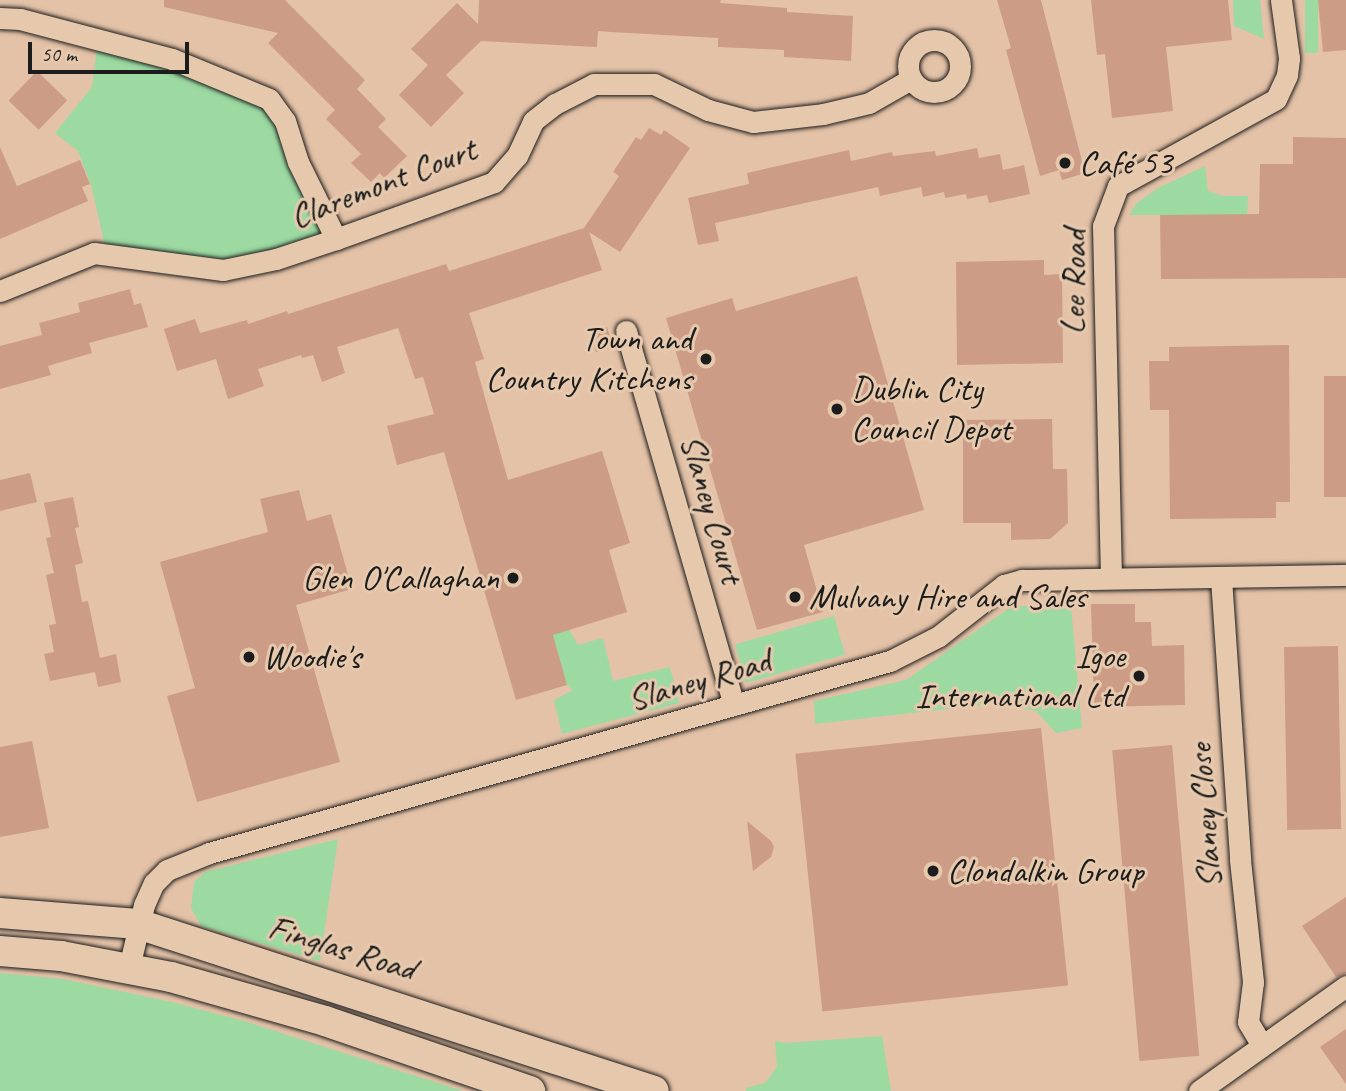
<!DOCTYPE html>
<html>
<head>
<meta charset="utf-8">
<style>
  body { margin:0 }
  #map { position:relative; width:1346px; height:1091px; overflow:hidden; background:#e4c2a7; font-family:Caveat,sans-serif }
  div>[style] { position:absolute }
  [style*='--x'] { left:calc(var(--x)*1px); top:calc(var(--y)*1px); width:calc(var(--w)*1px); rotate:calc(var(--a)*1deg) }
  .green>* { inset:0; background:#9cdaa2; transform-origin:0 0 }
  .building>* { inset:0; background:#cc9c86; transform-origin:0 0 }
  .roads { filter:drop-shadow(0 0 2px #1c1c1c) drop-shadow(0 0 2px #1c1c1c) }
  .street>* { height:21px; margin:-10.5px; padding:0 10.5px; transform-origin:10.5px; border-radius:10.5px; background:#e6c9ad }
  .street>.ring { margin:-10.5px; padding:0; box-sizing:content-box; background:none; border:21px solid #e6c9ad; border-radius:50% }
  .secondary>* { height:30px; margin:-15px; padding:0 15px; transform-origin:15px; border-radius:15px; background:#e6c9ad }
  .dots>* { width:19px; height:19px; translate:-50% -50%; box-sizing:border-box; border:4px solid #e6c9ad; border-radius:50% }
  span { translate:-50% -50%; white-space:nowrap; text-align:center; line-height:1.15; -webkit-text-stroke:6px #e6c9ad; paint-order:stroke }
  .poi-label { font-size:35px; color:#1c1c1c }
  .left { translate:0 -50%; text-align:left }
  .right { translate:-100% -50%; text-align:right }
  .street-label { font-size:35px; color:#1c1c1c }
  .scale { position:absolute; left:28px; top:42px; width:161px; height:32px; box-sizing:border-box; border:4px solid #1c1c1c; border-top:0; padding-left:9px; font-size:21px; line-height:24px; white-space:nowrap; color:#1c1c1c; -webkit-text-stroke:5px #e6c9ad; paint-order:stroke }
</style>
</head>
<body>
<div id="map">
  <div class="green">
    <div style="clip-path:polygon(1233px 0,1260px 0,1264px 39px,1234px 26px)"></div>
    <div style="left:1305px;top:0;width:13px;height:53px"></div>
    <div style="clip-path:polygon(98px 39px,269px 99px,335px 239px,223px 269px,107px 254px,91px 185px,78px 151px,55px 133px,92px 87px)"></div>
    <div style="clip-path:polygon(1205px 166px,1208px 191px,1223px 196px,1248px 196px,1247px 215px,1129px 215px,1136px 204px,1158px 188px)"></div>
    <div style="clip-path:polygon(534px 570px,578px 645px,603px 638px,613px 681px,670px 667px,679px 703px,562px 734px,554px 700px,573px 690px,567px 685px)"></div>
    <div style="clip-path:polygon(1012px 606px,1071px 606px,1082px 728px,1056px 733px,1036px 711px,999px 703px,815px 724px,814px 701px,906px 680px)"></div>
    <div style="left:834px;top:616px;width:40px;height:103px;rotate:74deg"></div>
    <div style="clip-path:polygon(338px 839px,320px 961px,201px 926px,191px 908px,194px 882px,205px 872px)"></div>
    <div style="clip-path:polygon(0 973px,63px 979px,172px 1002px,244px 1021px,463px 1091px,0 1091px)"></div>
    <div style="clip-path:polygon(882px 1036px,891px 1091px,746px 1091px,746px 1088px,765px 1083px,777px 1067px,775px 1041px,786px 1043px)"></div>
  </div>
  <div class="building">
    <div style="clip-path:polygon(164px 0,285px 0,365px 80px,357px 89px,386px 119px,378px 127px,407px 156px,384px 178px,380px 173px,371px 182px,351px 163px,361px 154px,326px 119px,335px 110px,268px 43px,278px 33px,164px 7px)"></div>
    <div style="clip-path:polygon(479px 0,721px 0,720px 3px,787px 8px,787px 12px,853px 16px,851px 61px,784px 57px,784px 50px,718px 47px,718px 38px,611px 32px,598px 31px,597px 47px,481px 41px,446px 75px,464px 93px,431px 127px,399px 95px,428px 65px,411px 49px,457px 3px,478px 24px)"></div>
    <div style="clip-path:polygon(997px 0,1041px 0,1085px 173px,1062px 180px,1059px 170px,1040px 176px,1006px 50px,1011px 48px)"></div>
    <div style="clip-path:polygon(1091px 0,1228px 0,1232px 40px,1166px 47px,1173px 111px,1112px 118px,1105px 54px,1097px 55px)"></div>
    <div style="clip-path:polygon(1318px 0,1346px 0,1346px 50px,1323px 52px)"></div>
    <div style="left:37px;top:71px;width:42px;height:41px;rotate:44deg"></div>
    <div style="clip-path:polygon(649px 128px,661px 135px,664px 130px,690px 148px,620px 252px,589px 232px,602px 270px,469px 313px,484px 359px,475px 362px,508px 480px,602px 451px,630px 543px,609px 550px,627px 612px,553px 635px,567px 685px,516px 700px,444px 452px,397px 465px,387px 426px,434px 414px,423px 377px,415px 379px,398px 328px,337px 347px,345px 373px,322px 382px,313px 355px,302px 358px,301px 355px,258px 369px,264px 386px,228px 399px,216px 359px,177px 371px,164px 329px,195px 319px,200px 333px,247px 320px,248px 324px,287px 311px,288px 314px,446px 264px,449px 271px,584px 228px,619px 176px,613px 172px,636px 137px,641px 140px)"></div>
    <div style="clip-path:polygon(1293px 137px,1346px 138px,1346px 278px,1161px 279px,1160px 215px,1259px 214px,1260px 164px,1293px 164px)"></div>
    <div style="clip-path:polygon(0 147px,17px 186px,80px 160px,90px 184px,82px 187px,88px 201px,0 239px)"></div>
    <div style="clip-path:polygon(977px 148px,979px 158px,1000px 154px,1003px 170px,1024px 165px,1030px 194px,989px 203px,987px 195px,967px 199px,966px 194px,945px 198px,944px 192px,923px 197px,921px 187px,880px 196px,878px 187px,715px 223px,719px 241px,698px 245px,688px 198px,749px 184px,747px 173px,849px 150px,851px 161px,892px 152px,893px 156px,935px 151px,936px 156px)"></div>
    <div style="clip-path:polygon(1044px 260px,1044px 275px,1062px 274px,1063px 363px,957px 365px,956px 262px)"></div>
    <div style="clip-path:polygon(857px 276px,924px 510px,804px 545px,823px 612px,757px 630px,666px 318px,732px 298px,736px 311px)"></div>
    <div style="clip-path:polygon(130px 289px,134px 305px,141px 303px,148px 327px,89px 343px,92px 353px,48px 366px,51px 375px,0 389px,0 346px,42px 335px,39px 323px,80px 312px,78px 303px)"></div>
    <div style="left:607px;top:327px;width:21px;height:18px;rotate:73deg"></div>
    <div style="clip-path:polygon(1289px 345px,1290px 502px,1276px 502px,1276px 518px,1170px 519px,1169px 410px,1150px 410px,1149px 361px,1169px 361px,1169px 347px)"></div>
    <div style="left:1324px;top:376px;width:22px;height:121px"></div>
    <div style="clip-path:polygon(1052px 419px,1053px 469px,1067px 469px,1068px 523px,1050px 539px,1011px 540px,1011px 523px,963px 523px,963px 420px)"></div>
    <div style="clip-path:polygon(30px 473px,37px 502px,0 511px,0 480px)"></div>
    <div style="clip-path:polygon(299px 490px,307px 521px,331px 514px,352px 589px,296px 605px,340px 762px,197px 802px,167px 696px,195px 688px,160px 562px,268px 532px,260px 499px)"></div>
    <div style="clip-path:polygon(73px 497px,79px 527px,75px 528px,83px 563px,75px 565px,82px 602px,88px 601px,100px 658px,116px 654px,121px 682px,98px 687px,95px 672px,50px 681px,44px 654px,54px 652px,49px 625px,56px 624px,46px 575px,54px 573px,46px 538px,51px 537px,44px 503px)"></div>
    <div style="clip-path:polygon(1091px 604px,1135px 604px,1135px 622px,1151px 622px,1152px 646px,1184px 645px,1185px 705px,1094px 707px)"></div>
    <div style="left:1338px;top:646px;width:183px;height:54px;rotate:89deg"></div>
    <div style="left:1041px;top:728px;width:259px;height:247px;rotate:84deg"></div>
    <div style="clip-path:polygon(32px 741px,49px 828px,0 837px,0 747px)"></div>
    <div style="left:1172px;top:745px;width:312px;height:60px;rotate:85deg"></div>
    <div style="clip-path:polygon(747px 821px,771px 841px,774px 847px,771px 857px,753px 871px)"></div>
    <div style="clip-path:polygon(1346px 897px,1346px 973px,1336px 977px,1302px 926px)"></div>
    <div style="clip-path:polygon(1346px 1029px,1346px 1084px,1320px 1047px)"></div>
  </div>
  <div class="roads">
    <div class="street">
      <div style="--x:0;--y:18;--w:20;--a:3"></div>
      <div style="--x:20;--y:19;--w:157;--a:14.7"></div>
      <div style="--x:172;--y:59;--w:105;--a:22.4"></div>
      <div style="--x:269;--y:99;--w:27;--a:54"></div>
      <div style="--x:285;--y:121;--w:43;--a:72.4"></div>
      <div style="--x:298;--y:162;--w:86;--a:63.7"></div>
      <div class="ring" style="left:908px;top:40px;width:31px;height:31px"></div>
      <div style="--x:0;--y:291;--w:101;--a:-22"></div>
      <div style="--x:94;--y:253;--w:130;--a:7.5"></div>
      <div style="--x:223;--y:270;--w:54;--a:-11.7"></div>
      <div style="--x:276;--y:259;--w:63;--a:-18.4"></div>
      <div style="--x:336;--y:239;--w:168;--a:-19.8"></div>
      <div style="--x:494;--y:182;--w:35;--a:-49"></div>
      <div style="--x:517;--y:156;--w:38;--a:-65"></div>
      <div style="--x:533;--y:121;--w:28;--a:-38"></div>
      <div style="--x:555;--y:104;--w:44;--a:-27.1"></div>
      <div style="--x:594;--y:84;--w:60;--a:0"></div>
      <div style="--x:654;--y:84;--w:60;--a:25.7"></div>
      <div style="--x:708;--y:110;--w:47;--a:14.9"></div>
      <div style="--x:753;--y:122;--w:70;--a:-6.5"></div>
      <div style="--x:823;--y:114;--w:47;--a:-13.4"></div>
      <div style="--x:869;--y:103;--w:48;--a:-29.7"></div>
      <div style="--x:626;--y:331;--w:389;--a:73.9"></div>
      <div style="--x:1111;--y:578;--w:352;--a:-91.3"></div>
      <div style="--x:1103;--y:226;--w:43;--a:-69.4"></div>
      <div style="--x:1118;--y:186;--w:180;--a:-28.8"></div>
      <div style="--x:1276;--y:99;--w:26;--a:-65"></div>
      <div style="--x:1287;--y:75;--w:17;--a:-83"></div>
      <div style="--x:1289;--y:58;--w:59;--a:-97.9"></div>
      <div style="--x:1221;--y:578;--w:283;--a:86.1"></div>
      <div style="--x:1240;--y:860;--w:123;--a:83.9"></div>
      <div style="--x:1253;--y:982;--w:40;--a:97.1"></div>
      <div style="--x:1248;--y:1022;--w:26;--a:59"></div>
      <div style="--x:129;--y:967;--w:64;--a:-76.4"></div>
      <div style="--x:144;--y:905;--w:24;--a:-66"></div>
      <div style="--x:154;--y:883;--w:18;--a:-45"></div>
      <div style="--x:167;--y:870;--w:45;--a:-22"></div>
      <div style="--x:209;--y:853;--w:708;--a:-15.75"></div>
      <div style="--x:890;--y:661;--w:55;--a:-27"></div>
      <div style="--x:939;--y:636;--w:83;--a:-38.1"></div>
      <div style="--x:1004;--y:585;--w:19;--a:-16"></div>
      <div style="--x:1022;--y:580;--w:324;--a:-0.9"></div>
      <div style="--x:1199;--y:1091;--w:181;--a:-35.5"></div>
    </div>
    <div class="secondary">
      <div style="--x:0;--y:913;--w:138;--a:4.6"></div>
      <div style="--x:138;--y:924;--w:542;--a:17.93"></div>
      <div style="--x:0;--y:951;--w:61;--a:4.7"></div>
      <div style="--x:61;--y:956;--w:112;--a:10.8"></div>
      <div style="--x:171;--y:977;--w:160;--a:15.9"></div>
      <div style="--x:325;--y:1021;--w:217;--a:18.9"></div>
    </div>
  </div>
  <div class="dots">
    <div style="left:1065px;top:163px;background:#1c1c1c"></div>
    <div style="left:706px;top:359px;background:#1c1c1c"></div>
    <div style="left:837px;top:409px;background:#1c1c1c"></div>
    <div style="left:513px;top:578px;background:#1c1c1c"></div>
    <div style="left:795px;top:597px;background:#1c1c1c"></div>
    <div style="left:249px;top:657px;background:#1c1c1c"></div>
    <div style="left:1139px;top:676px;background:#1c1c1c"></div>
    <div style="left:933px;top:871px;background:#1c1c1c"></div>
  </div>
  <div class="poi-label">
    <span class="left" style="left:1079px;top:163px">Café 53</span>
    <span class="right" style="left:692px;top:359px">Town and<br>Country Kitchens</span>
    <span class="left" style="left:851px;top:409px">Dublin City<br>Council Depot</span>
    <span class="right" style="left:499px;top:578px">Glen O'Callaghan</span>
    <span class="left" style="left:809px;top:597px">Mulvany Hire and Sales</span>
    <span class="right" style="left:1125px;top:676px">Igoe<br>International Ltd</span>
    <span class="left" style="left:263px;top:657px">Woodie's</span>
    <span class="left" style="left:947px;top:871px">Clondalkin Group</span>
  </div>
  <div class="street-label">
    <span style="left:383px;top:183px;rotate:-21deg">Claremont Court</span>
    <span style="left:1074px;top:282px;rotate:-89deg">Lee Road</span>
    <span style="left:712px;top:509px;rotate:74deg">Slaney Court</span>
    <span style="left:699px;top:680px;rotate:-16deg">Slaney Road</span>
    <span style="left:1205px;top:816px;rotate:-94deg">Slaney Close</span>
    <span style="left:342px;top:948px;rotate:17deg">Finglas Road</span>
  </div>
  <div class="scale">50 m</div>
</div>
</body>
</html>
